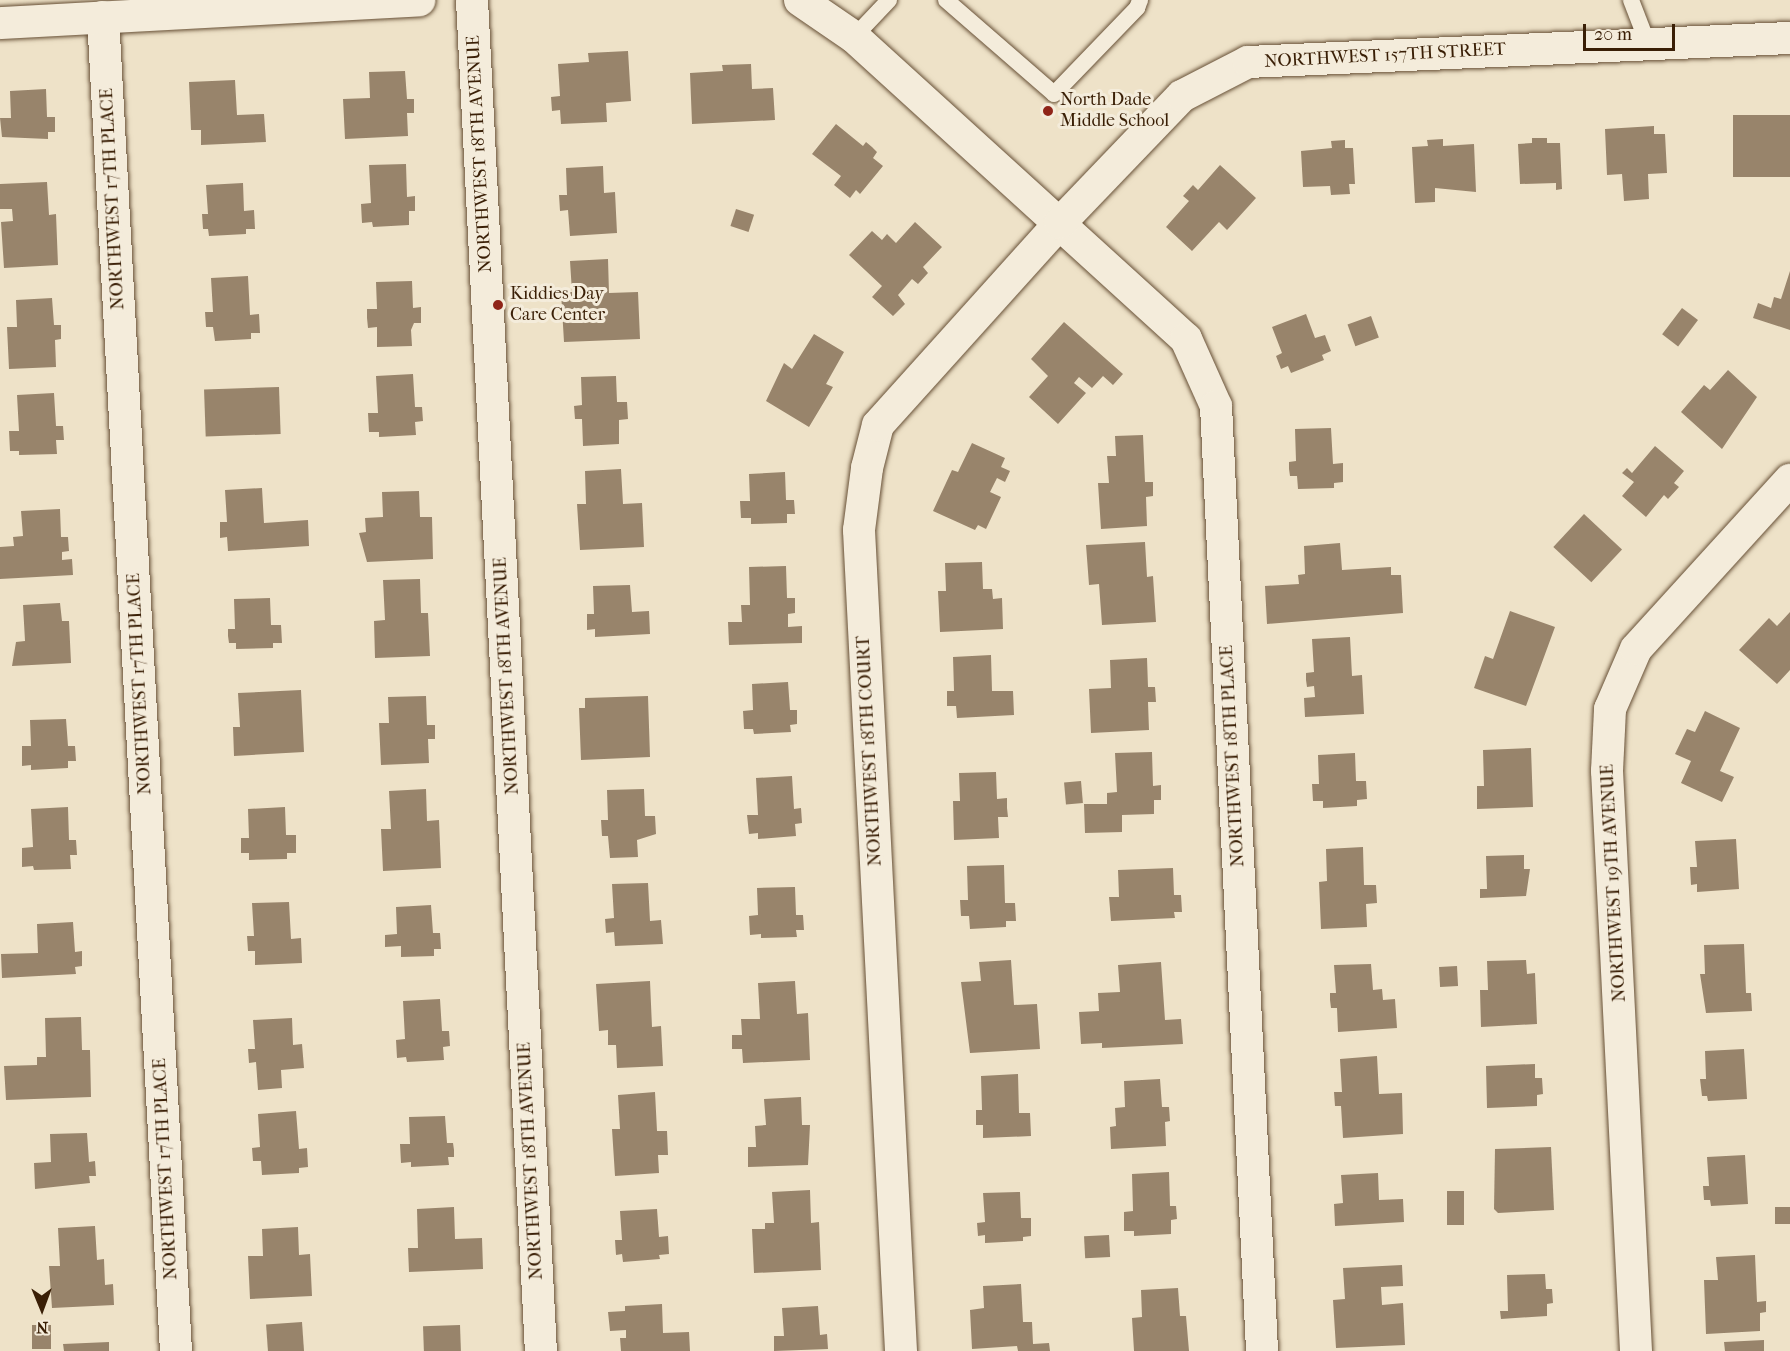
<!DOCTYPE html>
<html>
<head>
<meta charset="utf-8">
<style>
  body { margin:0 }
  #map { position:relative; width:1790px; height:1351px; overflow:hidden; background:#eee2c8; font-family:"IM FELL French Canon",serif }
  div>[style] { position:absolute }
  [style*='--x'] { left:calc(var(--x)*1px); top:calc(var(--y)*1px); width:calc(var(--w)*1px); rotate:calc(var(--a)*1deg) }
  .building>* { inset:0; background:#98846b; transform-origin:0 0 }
  .roads { filter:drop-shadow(0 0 2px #675036) drop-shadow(0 0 2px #675036) }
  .service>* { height:16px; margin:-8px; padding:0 8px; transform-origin:8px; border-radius:8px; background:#f4ecdb }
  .minor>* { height:32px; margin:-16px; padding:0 16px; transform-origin:16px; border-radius:16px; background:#f4ecdb }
  .dots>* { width:16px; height:16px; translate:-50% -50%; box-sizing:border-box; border:3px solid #f4ecdb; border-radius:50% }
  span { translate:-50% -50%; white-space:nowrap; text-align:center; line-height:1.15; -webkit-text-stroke:6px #f4ecdb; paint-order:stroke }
  .street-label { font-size:18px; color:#3a1f06 }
  .poi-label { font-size:18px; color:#3a1f06 }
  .left { translate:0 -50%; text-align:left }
  .north { position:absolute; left:12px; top:1279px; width:60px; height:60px; -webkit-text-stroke:4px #f4ecdb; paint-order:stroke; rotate:179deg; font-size:16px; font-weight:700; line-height:24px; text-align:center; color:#3a1f06 }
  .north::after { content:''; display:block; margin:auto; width:21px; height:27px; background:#3a1f06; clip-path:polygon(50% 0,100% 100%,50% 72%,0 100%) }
  .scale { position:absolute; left:1583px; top:24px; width:92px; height:27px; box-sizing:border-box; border:3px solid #3a1f06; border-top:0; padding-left:8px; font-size:18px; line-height:21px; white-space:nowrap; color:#3a1f06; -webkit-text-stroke:4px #f4ecdb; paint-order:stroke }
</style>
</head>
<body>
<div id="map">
  <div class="building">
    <div style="clip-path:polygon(628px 51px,631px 101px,606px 103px,607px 122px,561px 124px,560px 110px,552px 111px,551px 97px,560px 96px,558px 64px,589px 62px,588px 53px)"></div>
    <div style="clip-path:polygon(751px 64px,752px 89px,773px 88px,775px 120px,692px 124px,690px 73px,723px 71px,722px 65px)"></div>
    <div style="clip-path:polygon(405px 71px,407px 99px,414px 99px,414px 113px,407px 113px,408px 136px,345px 139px,343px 99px,370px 98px,369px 72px)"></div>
    <div style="clip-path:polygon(235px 80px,237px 115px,264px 114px,266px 142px,201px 145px,201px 130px,191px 130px,189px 82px)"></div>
    <div style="clip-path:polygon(46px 89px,47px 117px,55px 117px,55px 132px,48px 132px,48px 139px,2px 137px,0 118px,11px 118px,10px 91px)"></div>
    <div style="left:1790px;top:115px;width:62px;height:57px;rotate:90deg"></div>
    <div style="clip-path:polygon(836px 124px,863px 146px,866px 142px,872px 147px,877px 152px,873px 158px,883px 166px,860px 194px,856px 190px,850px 198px,834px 185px,841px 176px,812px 154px)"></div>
    <div style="clip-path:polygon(1654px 126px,1654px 134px,1665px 134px,1667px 173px,1648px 174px,1649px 199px,1624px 201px,1622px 174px,1607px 175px,1605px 129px)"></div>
    <div style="clip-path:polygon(1532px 138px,1547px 138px,1547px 143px,1560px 143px,1562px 189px,1556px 190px,1556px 183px,1520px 184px,1518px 144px,1532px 143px)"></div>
    <div style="clip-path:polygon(1443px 139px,1443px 146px,1474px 144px,1476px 192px,1435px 188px,1435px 202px,1415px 203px,1412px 147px,1428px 146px,1427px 140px)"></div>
    <div style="clip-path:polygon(1345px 140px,1345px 148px,1353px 148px,1355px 184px,1349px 184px,1350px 194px,1331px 195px,1330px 186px,1303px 187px,1301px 151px,1332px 148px,1331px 141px)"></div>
    <div style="clip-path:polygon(406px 164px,407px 197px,415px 196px,415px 211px,409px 211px,409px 225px,373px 227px,372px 222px,362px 223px,361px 204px,371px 203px,369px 165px)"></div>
    <div style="clip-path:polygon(1220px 165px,1256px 198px,1227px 230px,1219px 222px,1192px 251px,1166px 227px,1189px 201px,1183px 196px,1193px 185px,1198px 190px)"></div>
    <div style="clip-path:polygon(603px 166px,604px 193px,615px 192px,617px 233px,570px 236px,568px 210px,560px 211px,559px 195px,567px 195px,566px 168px)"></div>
    <div style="clip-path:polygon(47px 182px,49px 215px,56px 214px,58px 265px,4px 268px,1px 222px,13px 221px,12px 209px,0 209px,0 184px)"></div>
    <div style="clip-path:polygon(243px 183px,244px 211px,254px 210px,255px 229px,246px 229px,246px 234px,209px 236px,208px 229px,203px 229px,202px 214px,208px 214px,206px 185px)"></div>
    <div style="left:736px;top:209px;width:19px;height:18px;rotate:18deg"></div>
    <div style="clip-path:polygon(915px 222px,942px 247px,923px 267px,928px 273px,918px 284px,912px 279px,898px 295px,905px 304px,893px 316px,872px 297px,882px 286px,849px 255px,872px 231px,882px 240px,887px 234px,896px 243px)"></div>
    <div style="clip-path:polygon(608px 259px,609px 293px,638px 292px,640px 339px,564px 342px,561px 292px,572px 292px,570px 261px)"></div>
    <div style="clip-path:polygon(1790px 271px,1790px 330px,1753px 318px,1758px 303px,1771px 308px,1774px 297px,1781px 299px)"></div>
    <div style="clip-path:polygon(248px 276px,250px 315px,259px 314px,260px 333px,251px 333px,251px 339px,215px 341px,213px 327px,206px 327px,205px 312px,213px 312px,211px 278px)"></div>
    <div style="clip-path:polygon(412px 281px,413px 308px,421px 307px,421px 323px,414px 323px,411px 330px,412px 346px,377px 347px,377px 327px,368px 328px,367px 318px,367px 309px,377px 309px,376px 282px)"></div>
    <div style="clip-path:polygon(52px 298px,54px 325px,61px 325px,61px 339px,55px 340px,56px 367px,9px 369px,7px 327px,17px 327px,16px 300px)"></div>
    <div style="left:1682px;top:308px;width:20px;height:33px;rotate:37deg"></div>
    <div style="clip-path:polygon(1306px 314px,1315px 338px,1325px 335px,1331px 351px,1322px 355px,1324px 360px,1291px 373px,1288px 366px,1281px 369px,1276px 356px,1282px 353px,1272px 327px)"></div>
    <div style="left:1371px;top:316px;width:23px;height:25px;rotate:70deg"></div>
    <div style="clip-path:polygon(1064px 322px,1123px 374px,1113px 385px,1103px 376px,1092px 388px,1079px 377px,1074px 383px,1086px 393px,1058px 424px,1029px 397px,1048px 376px,1031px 359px)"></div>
    <div style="clip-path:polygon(814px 334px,844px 352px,826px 384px,833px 387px,809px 427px,766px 401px,784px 363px,792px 369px)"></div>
    <div style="clip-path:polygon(1728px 370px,1757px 397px,1722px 449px,1681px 412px,1704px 385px,1710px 390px)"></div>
    <div style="clip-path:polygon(413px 374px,415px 407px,422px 407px,423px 421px,415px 422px,416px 435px,379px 437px,379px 432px,369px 432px,368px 413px,378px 413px,376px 376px)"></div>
    <div style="clip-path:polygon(616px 376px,617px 402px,627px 402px,628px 419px,619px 420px,619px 444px,583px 446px,582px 419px,575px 419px,574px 406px,582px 405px,581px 377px)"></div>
    <div style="left:279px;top:387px;width:47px;height:75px;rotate:88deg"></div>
    <div style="clip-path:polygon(54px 393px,56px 426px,63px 426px,64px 440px,56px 440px,57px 454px,19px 455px,19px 451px,10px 451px,9px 431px,19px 431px,17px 395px)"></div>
    <div style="clip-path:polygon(1331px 428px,1333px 464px,1343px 463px,1343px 482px,1334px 483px,1334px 488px,1298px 489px,1297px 476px,1290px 476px,1289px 469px,1289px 462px,1296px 461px,1295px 429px)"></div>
    <div style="clip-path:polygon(1143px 435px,1145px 482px,1153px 482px,1153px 496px,1146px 497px,1147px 526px,1101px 529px,1098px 483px,1109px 483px,1107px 456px,1116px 456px,1115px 436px)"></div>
    <div style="clip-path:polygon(972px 443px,1005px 458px,1001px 467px,1010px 471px,1005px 482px,997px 478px,990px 492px,1001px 497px,986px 529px,978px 525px,975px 530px,933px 511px,952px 470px,958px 472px)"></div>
    <div style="clip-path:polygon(1655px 446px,1684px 471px,1674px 483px,1679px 487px,1668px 499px,1664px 495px,1646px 517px,1622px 496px,1634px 482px,1622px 473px,1627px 468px,1632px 473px)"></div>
    <div style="clip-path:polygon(621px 469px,623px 504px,642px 503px,644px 547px,580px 550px,577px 504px,586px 504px,585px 471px)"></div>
    <div style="clip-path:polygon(785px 472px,786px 500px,794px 500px,795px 514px,787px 514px,787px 523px,751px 524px,751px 518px,741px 518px,740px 501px,750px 501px,749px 474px)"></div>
    <div style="clip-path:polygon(262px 488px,264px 523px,308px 520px,309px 546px,228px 551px,227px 537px,220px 538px,220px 522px,227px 522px,225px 490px)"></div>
    <div style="clip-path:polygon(419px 491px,420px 517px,432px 517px,433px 559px,367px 562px,359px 533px,366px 532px,365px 518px,383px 517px,382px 492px)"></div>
    <div style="clip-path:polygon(60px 509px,61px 537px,68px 537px,69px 551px,62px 552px,62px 560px,72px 559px,73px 575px,0 579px,0 547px,14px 546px,13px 537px,23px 536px,21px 511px)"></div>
    <div style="left:1584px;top:514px;width:52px;height:45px;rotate:43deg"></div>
    <div style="clip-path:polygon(1145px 542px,1147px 577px,1153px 576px,1156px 622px,1102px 625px,1099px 584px,1089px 585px,1086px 545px)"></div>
    <div style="clip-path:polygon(1340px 543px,1342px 570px,1391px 567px,1391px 575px,1401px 575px,1403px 613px,1267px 624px,1265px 586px,1299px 584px,1298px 575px,1305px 574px,1304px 546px)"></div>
    <div style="clip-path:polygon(982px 562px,983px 589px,992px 589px,993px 599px,1002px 598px,1003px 629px,940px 632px,938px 591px,946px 591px,945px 563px)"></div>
    <div style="clip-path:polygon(786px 566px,787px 598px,795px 598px,795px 613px,788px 614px,788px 627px,802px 626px,802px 643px,729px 645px,728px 622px,742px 622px,741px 605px,750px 605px,749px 567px)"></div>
    <div style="clip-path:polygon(420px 579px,421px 613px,428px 613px,430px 656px,375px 658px,374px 621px,385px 620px,383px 580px)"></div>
    <div style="clip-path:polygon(630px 585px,632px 612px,649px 611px,650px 634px,595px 637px,595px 629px,587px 630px,587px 614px,594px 614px,593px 586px)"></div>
    <div style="clip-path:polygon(270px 598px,271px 625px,281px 625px,282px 643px,273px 643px,273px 648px,236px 649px,236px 643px,229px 643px,228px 636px,228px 629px,235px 629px,234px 599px)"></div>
    <div style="clip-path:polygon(60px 603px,62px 621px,69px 621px,71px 663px,12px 666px,16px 642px,25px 641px,23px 605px)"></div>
    <div style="clip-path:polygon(1510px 611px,1555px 627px,1526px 706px,1474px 688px,1485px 656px,1493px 659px)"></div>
    <div style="clip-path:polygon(1790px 612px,1790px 670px,1777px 684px,1739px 650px,1769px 618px,1777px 626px)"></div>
    <div style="clip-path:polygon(1350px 637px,1352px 676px,1362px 675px,1364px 714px,1305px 717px,1304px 698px,1315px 697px,1314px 686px,1307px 687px,1306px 680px,1306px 673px,1314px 672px,1312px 639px)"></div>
    <div style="clip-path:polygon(991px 655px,992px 691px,1013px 691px,1014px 715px,957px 718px,956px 706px,947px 706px,947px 691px,954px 691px,953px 657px)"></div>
    <div style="clip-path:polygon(1147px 658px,1148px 687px,1155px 687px,1156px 702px,1148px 702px,1149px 730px,1091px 733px,1089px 689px,1111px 688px,1110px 660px)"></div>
    <div style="clip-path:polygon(788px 682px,790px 710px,797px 710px,797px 724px,790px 725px,791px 732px,754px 734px,753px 729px,744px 729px,743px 711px,753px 710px,752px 684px)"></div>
    <div style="clip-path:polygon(301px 690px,304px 752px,234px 756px,233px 727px,240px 727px,238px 693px)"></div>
    <div style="clip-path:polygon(426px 696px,427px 725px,435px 725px,435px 739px,428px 739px,429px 763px,381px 765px,379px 723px,389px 723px,388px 697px)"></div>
    <div style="clip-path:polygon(648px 696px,650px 757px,581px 760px,579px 708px,585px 708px,585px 698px)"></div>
    <div style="clip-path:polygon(1705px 711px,1740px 728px,1720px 771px,1734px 777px,1722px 802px,1681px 783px,1691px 761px,1675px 754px,1687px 729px,1695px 732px)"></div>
    <div style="clip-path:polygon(66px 719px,68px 746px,75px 746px,76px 761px,68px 761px,68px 768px,31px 770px,31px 765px,22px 766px,22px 746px,31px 746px,30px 720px)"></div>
    <div style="clip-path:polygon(1531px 748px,1533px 807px,1477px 809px,1477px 786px,1484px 786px,1483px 750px)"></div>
    <div style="clip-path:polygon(1152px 752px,1153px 786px,1161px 785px,1161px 800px,1154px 800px,1154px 814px,1122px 815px,1122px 832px,1085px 833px,1084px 804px,1107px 804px,1107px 793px,1117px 792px,1115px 753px)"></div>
    <div style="clip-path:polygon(1355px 753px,1356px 781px,1366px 781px,1367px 799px,1357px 800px,1357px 806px,1323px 808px,1323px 801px,1313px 801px,1312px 784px,1319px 784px,1318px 755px)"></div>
    <div style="clip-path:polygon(996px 772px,997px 799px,1007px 798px,1007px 808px,1008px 817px,998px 817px,999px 838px,954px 840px,953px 801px,960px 801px,959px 773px)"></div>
    <div style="clip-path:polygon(792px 776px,794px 809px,801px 808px,802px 823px,795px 824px,796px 836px,758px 839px,758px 833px,749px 834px,747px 815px,758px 815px,756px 778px)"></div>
    <div style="left:1081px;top:781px;width:22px;height:17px;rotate:85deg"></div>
    <div style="clip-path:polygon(426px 789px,427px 821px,439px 820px,441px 868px,383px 871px,381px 829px,391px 829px,389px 791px)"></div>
    <div style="clip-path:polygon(644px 789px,645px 816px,655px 816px,656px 834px,637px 840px,638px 857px,610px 858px,608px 836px,602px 836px,601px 820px,608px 820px,607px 790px)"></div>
    <div style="clip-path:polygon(68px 807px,69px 840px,76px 840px,77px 855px,70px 855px,71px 869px,34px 870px,33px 866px,22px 867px,22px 848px,33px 847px,31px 809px)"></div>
    <div style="clip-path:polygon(285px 807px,286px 835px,296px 835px,296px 853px,287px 853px,287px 859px,249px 860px,249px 853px,241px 853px,241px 838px,249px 838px,248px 809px)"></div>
    <div style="clip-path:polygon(1736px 839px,1739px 889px,1697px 892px,1697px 884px,1691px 885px,1690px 867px,1697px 867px,1695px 841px)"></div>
    <div style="clip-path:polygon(1363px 847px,1364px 885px,1376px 885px,1377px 903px,1366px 904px,1367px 927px,1321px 929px,1319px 882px,1327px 881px,1326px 849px)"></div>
    <div style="clip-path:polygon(1524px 855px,1524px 869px,1530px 869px,1526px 896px,1480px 898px,1480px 889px,1487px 889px,1486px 856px)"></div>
    <div style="clip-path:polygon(1004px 865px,1005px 903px,1015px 903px,1016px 921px,1006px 921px,1006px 927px,970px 929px,969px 916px,961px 916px,960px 900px,968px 900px,967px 866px)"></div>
    <div style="clip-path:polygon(1173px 868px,1174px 895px,1181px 895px,1182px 912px,1174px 912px,1175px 918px,1111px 921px,1109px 897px,1119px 897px,1118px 870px)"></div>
    <div style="clip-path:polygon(648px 883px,650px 921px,661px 920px,663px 944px,615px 946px,614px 932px,606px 933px,605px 919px,614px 918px,612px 884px)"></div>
    <div style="clip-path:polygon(795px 887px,796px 915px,803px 915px,804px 930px,796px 930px,797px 937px,761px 938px,761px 934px,750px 935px,749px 916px,758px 915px,757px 888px)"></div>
    <div style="clip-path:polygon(289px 902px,291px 939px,301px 938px,302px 963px,255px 965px,255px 951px,248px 951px,247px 936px,254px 936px,252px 903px)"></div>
    <div style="clip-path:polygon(431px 905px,433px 933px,440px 933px,441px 949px,434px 949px,434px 956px,401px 957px,401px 946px,385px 947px,385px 935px,397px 934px,396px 907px)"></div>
    <div style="clip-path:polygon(73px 922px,75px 952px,82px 951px,82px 966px,75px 967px,76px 974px,2px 978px,1px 954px,38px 953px,37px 924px)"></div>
    <div style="clip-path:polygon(1744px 944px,1746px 993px,1751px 993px,1752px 1011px,1706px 1013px,1700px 974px,1705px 974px,1704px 945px)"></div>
    <div style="clip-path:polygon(1011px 960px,1014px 1005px,1037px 1004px,1040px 1049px,970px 1053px,961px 982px,981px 981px,979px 962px)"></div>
    <div style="clip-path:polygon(1526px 960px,1527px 974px,1535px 973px,1537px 1024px,1481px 1027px,1480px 990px,1488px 990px,1487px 961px)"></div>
    <div style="clip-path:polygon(1161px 962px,1165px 1020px,1181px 1019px,1183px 1044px,1102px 1048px,1102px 1043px,1081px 1044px,1079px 1012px,1099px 1011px,1098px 993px,1120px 992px,1118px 965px)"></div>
    <div style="clip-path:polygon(1371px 964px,1373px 990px,1382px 989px,1383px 1000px,1395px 999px,1397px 1028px,1338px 1032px,1337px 1008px,1331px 1008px,1330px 1000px,1330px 993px,1336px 993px,1334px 965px)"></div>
    <div style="left:1457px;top:966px;width:20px;height:18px;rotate:87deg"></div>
    <div style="clip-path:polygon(650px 981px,652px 1027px,661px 1026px,663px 1066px,617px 1068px,616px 1045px,608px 1045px,608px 1030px,599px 1031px,596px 984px)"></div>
    <div style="clip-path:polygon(795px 981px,797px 1014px,808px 1013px,810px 1060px,743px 1063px,742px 1049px,732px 1049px,732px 1035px,742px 1035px,741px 1019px,760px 1019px,758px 983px)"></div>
    <div style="clip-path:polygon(440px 999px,442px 1031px,449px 1031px,450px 1046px,443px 1047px,444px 1060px,407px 1062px,406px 1057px,397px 1058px,396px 1040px,405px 1039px,403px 1001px)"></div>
    <div style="clip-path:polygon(81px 1017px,82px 1050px,90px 1050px,91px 1097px,6px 1100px,4px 1066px,37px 1065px,37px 1057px,46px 1057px,45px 1018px)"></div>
    <div style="clip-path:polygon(292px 1018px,293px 1045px,302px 1044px,304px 1068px,281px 1070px,282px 1088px,258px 1090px,256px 1062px,249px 1063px,248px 1049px,255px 1049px,253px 1020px)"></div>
    <div style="clip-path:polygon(1744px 1049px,1747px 1099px,1708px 1101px,1707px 1096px,1702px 1096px,1700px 1079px,1706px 1079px,1705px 1051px)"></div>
    <div style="clip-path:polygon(1377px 1056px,1379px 1094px,1402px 1093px,1403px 1134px,1343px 1138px,1341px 1106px,1335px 1106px,1334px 1092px,1342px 1092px,1340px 1059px)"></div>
    <div style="clip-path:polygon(1535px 1064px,1535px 1078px,1542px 1078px,1543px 1094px,1537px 1095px,1537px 1106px,1487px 1108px,1486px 1066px)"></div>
    <div style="clip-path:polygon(1018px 1074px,1019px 1113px,1030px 1113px,1031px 1136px,983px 1138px,983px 1125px,976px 1125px,976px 1110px,982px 1110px,981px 1076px)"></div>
    <div style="clip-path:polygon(1160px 1079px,1162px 1107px,1169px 1107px,1170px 1121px,1165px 1122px,1166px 1146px,1111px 1149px,1110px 1127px,1116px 1126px,1115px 1108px,1125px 1107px,1124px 1081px)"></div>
    <div style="clip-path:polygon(655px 1092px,657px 1131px,667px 1131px,668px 1155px,658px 1155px,659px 1173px,615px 1176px,612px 1129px,620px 1129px,618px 1095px)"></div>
    <div style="clip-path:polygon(801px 1097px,802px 1125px,810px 1125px,808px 1165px,748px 1167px,748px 1147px,756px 1147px,755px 1126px,766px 1125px,764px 1099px)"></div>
    <div style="clip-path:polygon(296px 1111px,299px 1149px,307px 1148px,308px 1167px,299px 1168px,299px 1173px,262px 1175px,261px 1161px,253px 1161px,252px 1148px,260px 1147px,258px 1114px)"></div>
    <div style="clip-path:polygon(445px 1116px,447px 1143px,453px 1143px,454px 1150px,454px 1157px,448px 1157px,449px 1165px,411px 1167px,411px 1162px,401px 1163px,400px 1144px,410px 1144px,409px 1117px)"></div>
    <div style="clip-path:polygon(87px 1133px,89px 1162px,95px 1161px,96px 1176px,89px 1176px,90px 1183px,35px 1189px,34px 1163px,51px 1162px,50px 1134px)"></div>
    <div style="clip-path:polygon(1551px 1147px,1554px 1210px,1498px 1213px,1494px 1209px,1495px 1149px)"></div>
    <div style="clip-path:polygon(1745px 1155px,1748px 1204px,1711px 1206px,1710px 1200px,1704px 1200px,1703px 1186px,1709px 1186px,1707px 1157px)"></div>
    <div style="clip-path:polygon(1169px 1172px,1170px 1206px,1176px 1206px,1177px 1219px,1171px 1220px,1171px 1234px,1134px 1236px,1134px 1231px,1124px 1231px,1124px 1212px,1133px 1211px,1132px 1174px)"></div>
    <div style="clip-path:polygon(1378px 1173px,1379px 1200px,1403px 1199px,1404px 1222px,1335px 1226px,1334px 1204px,1343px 1203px,1341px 1175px)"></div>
    <div style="clip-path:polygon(810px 1190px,811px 1223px,819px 1222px,821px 1270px,754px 1273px,752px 1229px,765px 1229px,765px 1223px,774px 1223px,772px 1192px)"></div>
    <div style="left:1447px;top:1191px;width:17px;height:34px"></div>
    <div style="clip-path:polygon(1020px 1192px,1021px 1218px,1031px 1218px,1031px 1236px,1023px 1237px,1023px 1241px,985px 1243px,985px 1235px,978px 1236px,977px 1223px,985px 1222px,983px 1193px)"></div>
    <div style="clip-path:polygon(454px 1207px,455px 1239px,482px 1238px,483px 1269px,409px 1272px,408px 1248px,418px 1248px,417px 1209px)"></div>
    <div style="left:1790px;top:1207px;width:17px;height:15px;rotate:90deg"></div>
    <div style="clip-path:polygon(657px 1209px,659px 1237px,668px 1236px,669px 1254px,659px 1255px,660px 1259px,623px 1262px,622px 1254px,616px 1255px,615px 1240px,622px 1240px,620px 1211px)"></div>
    <div style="clip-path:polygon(95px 1226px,97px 1260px,104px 1259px,105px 1285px,113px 1284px,114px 1305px,52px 1308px,49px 1266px,60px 1266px,58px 1228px)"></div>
    <div style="clip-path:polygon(298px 1227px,299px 1255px,310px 1254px,312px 1296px,250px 1299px,248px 1256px,263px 1256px,262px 1229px)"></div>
    <div style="left:1109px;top:1235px;width:22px;height:25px;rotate:87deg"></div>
    <div style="clip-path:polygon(1755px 1255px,1757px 1302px,1766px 1301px,1766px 1312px,1760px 1313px,1760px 1331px,1706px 1334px,1704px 1280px,1718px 1280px,1716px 1257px)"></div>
    <div style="clip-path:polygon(1402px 1265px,1403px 1286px,1381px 1287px,1382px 1305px,1403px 1303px,1405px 1345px,1336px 1348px,1333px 1300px,1345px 1299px,1343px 1268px)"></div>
    <div style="clip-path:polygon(1545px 1274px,1546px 1289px,1552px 1289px,1553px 1303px,1547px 1304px,1547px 1316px,1501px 1319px,1500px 1311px,1508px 1311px,1507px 1275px)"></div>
    <div style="clip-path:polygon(1021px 1284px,1023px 1322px,1032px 1322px,1033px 1344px,1049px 1343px,1050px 1351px,1018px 1351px,1017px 1346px,972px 1349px,970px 1310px,984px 1308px,983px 1286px)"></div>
    <div style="clip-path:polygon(1178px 1288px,1180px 1316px,1186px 1316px,1189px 1351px,1134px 1351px,1132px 1318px,1142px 1317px,1141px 1290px)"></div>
    <div style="clip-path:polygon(662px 1304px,663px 1333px,689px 1332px,690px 1351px,621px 1351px,620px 1338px,626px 1338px,626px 1330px,610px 1331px,608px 1312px,625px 1311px,625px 1306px)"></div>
    <div style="clip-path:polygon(818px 1306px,820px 1335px,827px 1334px,828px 1349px,774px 1351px,774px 1336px,784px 1336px,782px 1308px)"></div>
    <div style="left:302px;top:1322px;width:29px;height:36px;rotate:86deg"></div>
    <div style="left:32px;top:1325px;width:19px;height:24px"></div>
    <div style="left:460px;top:1325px;width:26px;height:37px;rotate:88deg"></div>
    <div style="clip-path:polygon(1764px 1340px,1764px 1351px,1725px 1351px,1724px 1342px)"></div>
    <div style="clip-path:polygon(109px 1342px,109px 1351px,64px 1351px,63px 1344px)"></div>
  </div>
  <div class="roads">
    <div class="service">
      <div style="--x:946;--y:0;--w:143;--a:41"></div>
      <div style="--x:1054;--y:94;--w:120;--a:-46"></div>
      <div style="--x:1137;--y:8;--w:9;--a:-69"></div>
      <div style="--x:1631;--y:0;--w:47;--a:68.9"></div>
      <div style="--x:854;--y:37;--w:51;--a:-46.6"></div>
    </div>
    <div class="minor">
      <div style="--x:472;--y:0;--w:1353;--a:87.08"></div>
      <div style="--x:800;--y:0;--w:65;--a:34.4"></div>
      <div style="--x:854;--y:37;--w:449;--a:42.3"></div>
      <div style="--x:1186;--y:339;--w:73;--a:65.9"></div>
      <div style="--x:1216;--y:406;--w:946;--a:87.21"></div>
      <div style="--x:103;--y:17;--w:1336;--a:86.87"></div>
      <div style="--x:0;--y:23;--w:420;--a:-3.1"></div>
      <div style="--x:901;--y:1351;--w:822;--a:-92.93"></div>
      <div style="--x:859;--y:530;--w:63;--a:-82.6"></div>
      <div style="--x:867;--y:468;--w:44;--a:-75.7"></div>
      <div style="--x:878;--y:425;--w:272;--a:-48"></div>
      <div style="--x:1060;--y:223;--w:176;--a:-46.2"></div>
      <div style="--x:1182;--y:96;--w:74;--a:-27.3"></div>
      <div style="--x:1248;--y:62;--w:543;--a:-2.54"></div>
      <div style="--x:1636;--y:1351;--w:581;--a:-92.86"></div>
      <div style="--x:1607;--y:771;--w:62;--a:-87.2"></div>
      <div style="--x:1610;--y:709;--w:65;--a:-66.6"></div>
      <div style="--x:1636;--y:649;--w:229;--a:-47.7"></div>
    </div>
  </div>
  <div class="dots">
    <div style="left:1048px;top:111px;background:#8f2418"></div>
    <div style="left:498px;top:305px;background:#8f2418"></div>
  </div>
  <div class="street-label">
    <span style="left:1385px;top:56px;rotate:-3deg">NORTHWEST 157TH STREET</span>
    <span style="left:480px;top:154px;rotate:-93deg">NORTHWEST 18TH AVENUE</span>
    <span style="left:113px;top:199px;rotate:-93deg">NORTHWEST 17TH PLACE</span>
    <span style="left:507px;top:676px;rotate:-93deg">NORTHWEST 18TH AVENUE</span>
    <span style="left:140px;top:684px;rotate:-93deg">NORTHWEST 17TH PLACE</span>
    <span style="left:870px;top:751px;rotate:-93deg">NORTHWEST 18TH COURT</span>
    <span style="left:1233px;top:756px;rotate:-93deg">NORTHWEST 18TH PLACE</span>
    <span style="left:1614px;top:883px;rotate:-93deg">NORTHWEST 19TH AVENUE</span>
    <span style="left:531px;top:1161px;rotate:-93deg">NORTHWEST 18TH AVENUE</span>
    <span style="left:166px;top:1169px;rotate:-93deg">NORTHWEST 17TH PLACE</span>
  </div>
  <div class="poi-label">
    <span class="left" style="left:1060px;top:111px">North Dade<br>Middle School</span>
    <span class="left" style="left:510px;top:305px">Kiddies Day<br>Care Center</span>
  </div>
  <div class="north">N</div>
  <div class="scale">20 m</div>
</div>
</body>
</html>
